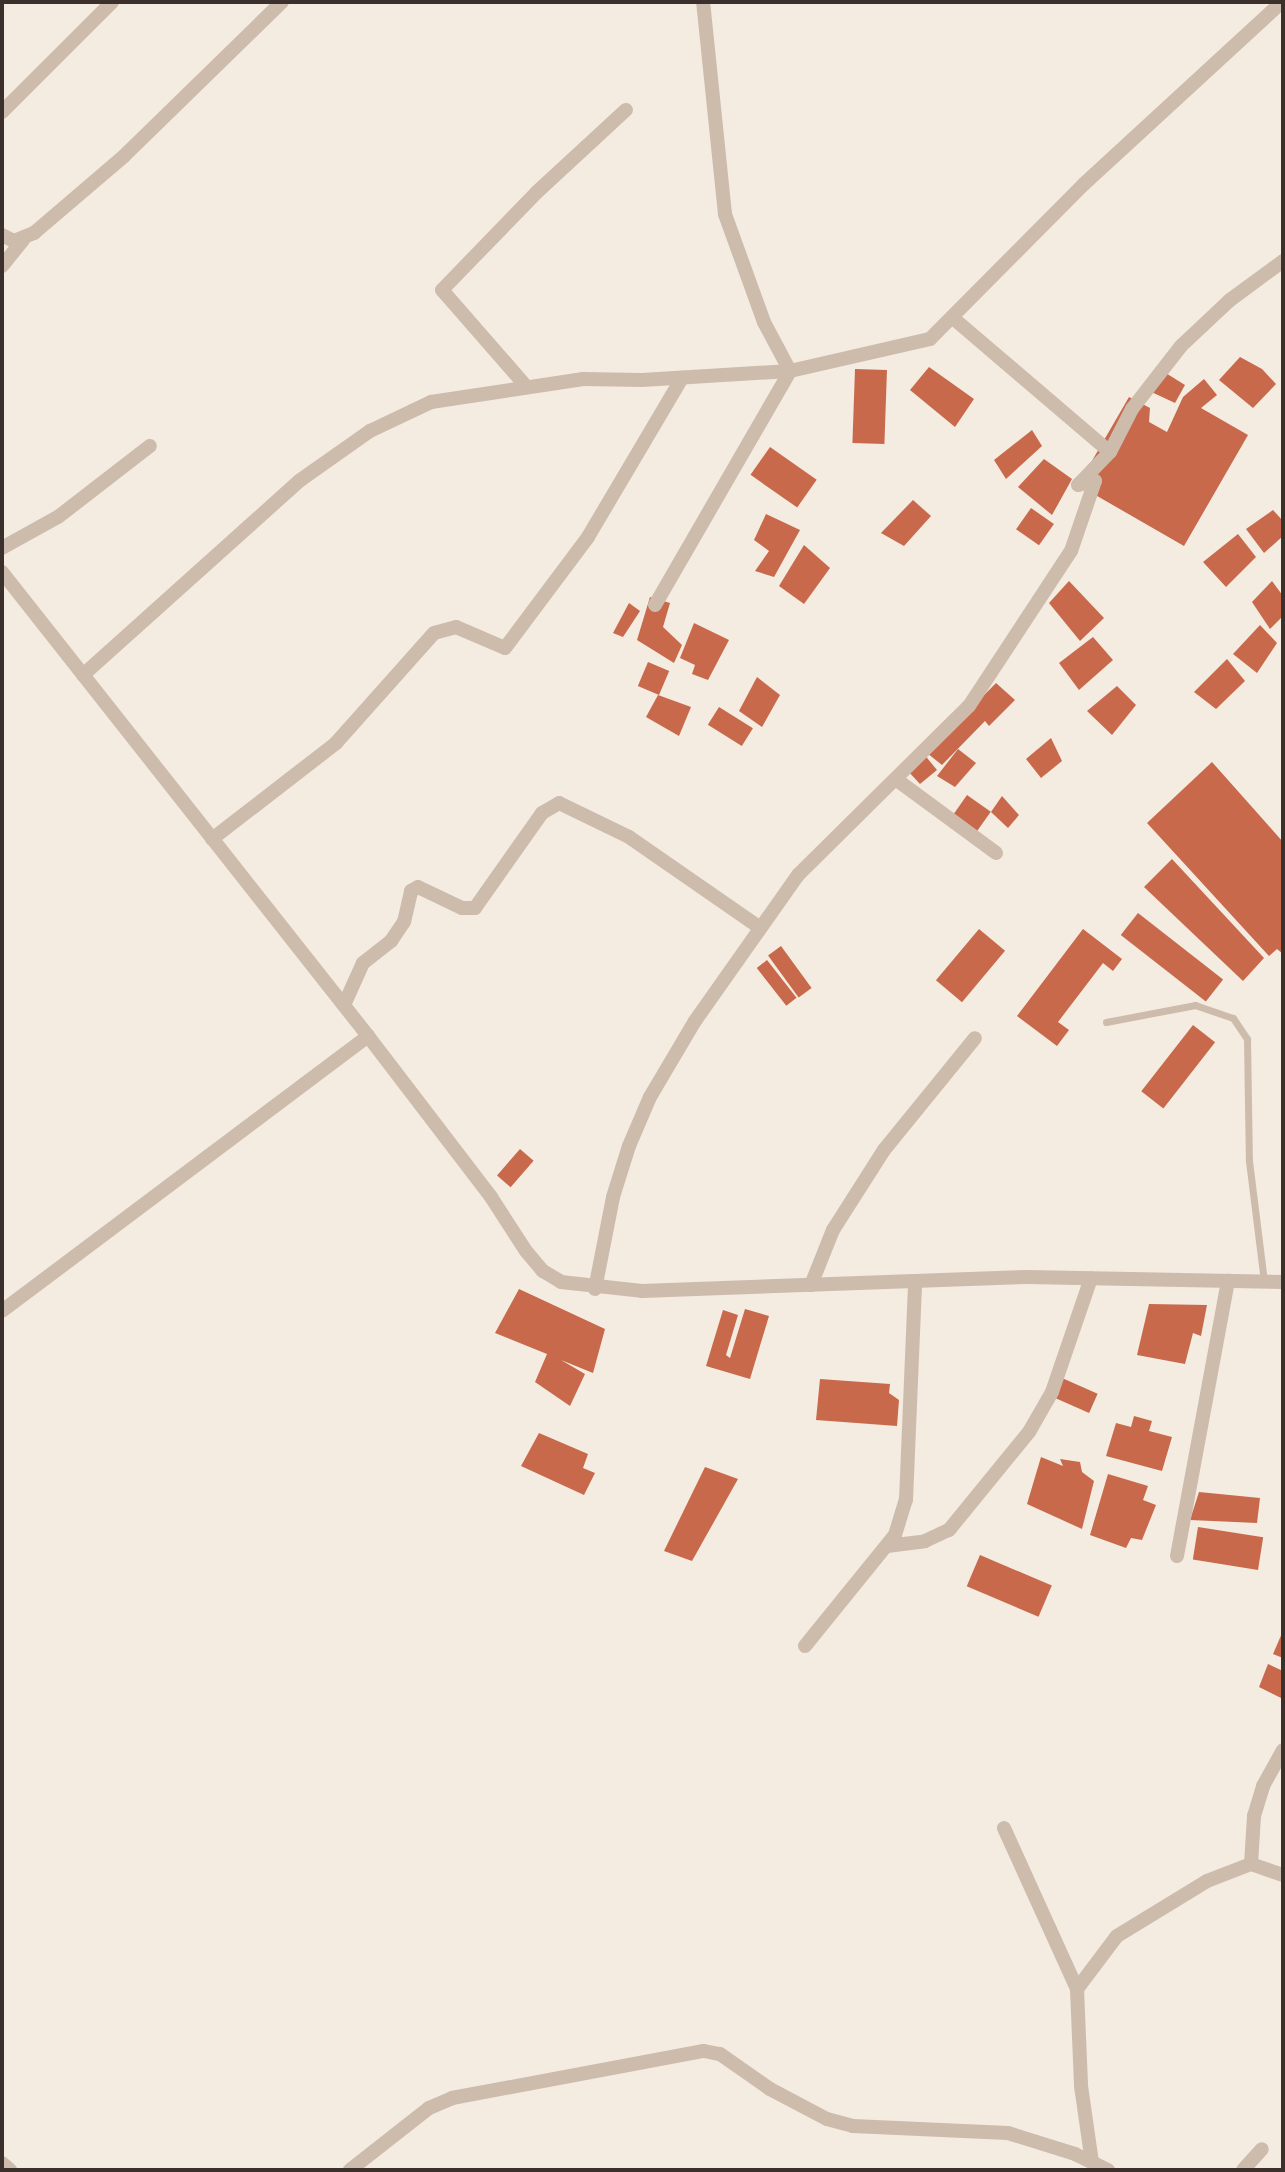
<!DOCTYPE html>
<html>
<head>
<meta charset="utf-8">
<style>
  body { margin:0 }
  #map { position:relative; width:1285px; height:2172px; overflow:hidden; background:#f4ebe1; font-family:Helvetica,sans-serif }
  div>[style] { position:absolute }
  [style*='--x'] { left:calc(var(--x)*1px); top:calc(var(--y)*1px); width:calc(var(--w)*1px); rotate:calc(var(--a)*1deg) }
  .building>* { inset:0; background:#c8694b; transform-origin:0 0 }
  .lane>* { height:7px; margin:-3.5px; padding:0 3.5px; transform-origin:3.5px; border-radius:3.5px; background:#cdbbac }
  .street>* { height:14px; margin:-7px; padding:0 7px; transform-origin:7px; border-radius:7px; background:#cdbbac }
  span { translate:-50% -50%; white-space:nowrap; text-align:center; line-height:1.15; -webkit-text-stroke:5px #fbf5ee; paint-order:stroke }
  .frame { position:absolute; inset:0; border:4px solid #3b302b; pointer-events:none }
</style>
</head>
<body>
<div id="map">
  <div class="building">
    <div style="clip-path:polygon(1240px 357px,1262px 369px,1276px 384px,1253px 408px,1219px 380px)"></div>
    <div style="clip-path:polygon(929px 367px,974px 399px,955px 427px,910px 390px)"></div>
    <div style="clip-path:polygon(1156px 367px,1185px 385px,1175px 403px,1145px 389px)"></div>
    <div style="left:855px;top:369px;width:32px;height:74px;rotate:2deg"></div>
    <div style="clip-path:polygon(1204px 379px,1217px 395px,1201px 408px,1248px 435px,1184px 546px,1078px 485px,1129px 397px,1150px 408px,1149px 422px,1167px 432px,1183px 397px)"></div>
    <div style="clip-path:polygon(1032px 430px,1042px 446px,1006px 479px,994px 460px)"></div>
    <div style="left:770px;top:447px;width:57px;height:34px;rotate:35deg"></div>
    <div style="clip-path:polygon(1044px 459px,1072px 479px,1052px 515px,1018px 487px)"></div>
    <div style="clip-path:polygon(913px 500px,931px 516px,904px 546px,881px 533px)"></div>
    <div style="left:1031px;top:508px;width:28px;height:26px;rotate:35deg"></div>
    <div style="clip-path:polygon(1273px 510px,1283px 521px,1283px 536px,1264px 553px,1246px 529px)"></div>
    <div style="clip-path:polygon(766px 514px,800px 530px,774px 577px,755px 571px,769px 551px,754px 540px)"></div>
    <div style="clip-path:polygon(1238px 534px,1256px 557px,1226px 587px,1203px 562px)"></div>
    <div style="clip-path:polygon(804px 545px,830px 568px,804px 604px,779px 586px)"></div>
    <div style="clip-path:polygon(1069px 581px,1104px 618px,1080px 641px,1049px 603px)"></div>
    <div style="clip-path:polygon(1272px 581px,1283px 596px,1283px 616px,1270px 629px,1252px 602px)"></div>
    <div style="clip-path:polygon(650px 597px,670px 603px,663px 627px,682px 645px,674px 663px,637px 640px)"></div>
    <div style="clip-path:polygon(629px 603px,640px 611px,623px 637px,613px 633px)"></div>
    <div style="clip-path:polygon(694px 623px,729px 640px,708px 680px,692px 674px,695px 665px,680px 658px)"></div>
    <div style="clip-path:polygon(1260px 625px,1277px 643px,1257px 673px,1233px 654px)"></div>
    <div style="clip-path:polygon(1093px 637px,1113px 660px,1079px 690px,1059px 663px)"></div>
    <div style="clip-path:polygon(1227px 659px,1245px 681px,1216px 709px,1194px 692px)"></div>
    <div style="left:648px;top:662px;width:23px;height:26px;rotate:23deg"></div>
    <div style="clip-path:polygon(757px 677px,780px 695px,762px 727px,739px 711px)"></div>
    <div style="clip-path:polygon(996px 683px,1015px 700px,989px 726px,985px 721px,942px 765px,927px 753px)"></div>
    <div style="clip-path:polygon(1117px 686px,1136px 705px,1112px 735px,1087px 711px)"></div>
    <div style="clip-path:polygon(658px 695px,691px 707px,679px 736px,646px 717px)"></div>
    <div style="left:719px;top:707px;width:40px;height:21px;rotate:32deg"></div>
    <div style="clip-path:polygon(1051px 738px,1062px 761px,1041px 778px,1026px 759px)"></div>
    <div style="clip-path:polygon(958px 749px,976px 763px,955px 787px,937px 776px)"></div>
    <div style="clip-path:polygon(923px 753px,937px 770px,920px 784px,907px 770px)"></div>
    <div style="clip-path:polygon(1212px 762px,1283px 842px,1283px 954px,1277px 949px,1269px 956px,1147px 823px)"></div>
    <div style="left:967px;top:795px;width:29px;height:25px;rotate:35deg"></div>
    <div style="clip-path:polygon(1002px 796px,1019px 815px,1008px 828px,991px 812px)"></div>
    <div style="clip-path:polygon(1172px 859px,1264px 958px,1243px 981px,1144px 887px)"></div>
    <div style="left:1138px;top:913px;width:108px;height:28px;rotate:38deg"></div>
    <div style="left:979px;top:929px;width:34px;height:67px;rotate:40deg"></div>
    <div style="clip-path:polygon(1083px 929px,1122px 959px,1113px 971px,1103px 963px,1058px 1022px,1069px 1030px,1057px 1046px,1017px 1016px)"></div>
    <div style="left:781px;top:946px;width:52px;height:16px;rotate:54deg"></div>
    <div style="left:767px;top:960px;width:48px;height:13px;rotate:52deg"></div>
    <div style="left:1193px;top:1025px;width:28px;height:84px;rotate:38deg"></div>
    <div style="left:520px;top:1149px;width:18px;height:35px;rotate:41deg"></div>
    <div style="clip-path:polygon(519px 1289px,605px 1329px,593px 1373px,561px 1360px,585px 1374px,570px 1406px,535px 1382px,547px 1354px,495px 1333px)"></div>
    <div style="clip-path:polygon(1149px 1304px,1207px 1305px,1201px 1336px,1193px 1333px,1185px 1364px,1137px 1355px)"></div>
    <div style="clip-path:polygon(745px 1309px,769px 1316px,750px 1379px,706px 1366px,723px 1310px,738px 1315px,726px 1355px,730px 1358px)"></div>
    <div style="left:1062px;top:1378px;width:39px;height:21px;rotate:24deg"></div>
    <div style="clip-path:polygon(820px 1379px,890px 1384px,889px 1393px,899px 1400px,897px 1426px,816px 1420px)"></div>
    <div style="clip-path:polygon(1134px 1416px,1152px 1421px,1149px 1431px,1172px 1437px,1162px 1471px,1106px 1456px,1116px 1423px,1131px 1427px)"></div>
    <div style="clip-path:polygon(539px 1433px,588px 1454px,583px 1468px,595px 1473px,584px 1495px,521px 1466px)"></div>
    <div style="clip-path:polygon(1041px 1457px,1063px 1466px,1060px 1459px,1080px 1462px,1082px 1472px,1094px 1481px,1082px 1529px,1027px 1504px)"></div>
    <div style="clip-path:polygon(705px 1467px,738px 1479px,692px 1561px,664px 1551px)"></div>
    <div style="clip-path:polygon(1108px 1474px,1148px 1486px,1143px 1500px,1156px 1505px,1142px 1540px,1131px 1538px,1126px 1548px,1090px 1535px)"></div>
    <div style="clip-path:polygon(1199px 1492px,1260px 1498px,1257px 1523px,1190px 1520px)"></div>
    <div style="left:1198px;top:1527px;width:66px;height:33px;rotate:9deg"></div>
    <div style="left:980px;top:1555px;width:78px;height:34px;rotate:23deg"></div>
    <div style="clip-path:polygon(1283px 1631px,1283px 1658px,1273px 1654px)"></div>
    <div style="clip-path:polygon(1268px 1664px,1283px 1671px,1283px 1699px,1259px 1687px)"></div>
  </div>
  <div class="lane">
    <div style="--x:1106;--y:1022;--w:91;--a:-10.8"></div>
    <div style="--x:1195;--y:1005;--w:40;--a:18.9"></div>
    <div style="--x:1233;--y:1018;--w:25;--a:56"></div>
    <div style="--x:1247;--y:1039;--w:122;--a:89.1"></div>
    <div style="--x:1249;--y:1161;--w:121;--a:82.9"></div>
  </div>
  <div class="street">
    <div style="--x:2;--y:112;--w:156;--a:-45"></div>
    <div style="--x:2;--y:235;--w:13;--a:27"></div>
    <div style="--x:14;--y:241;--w:22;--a:-22"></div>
    <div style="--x:34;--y:233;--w:118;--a:-40.5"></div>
    <div style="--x:124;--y:156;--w:221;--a:-44.3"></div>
    <div style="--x:2;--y:266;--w:33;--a:-51"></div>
    <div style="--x:953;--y:318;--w:206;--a:40.5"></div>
    <div style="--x:525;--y:385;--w:126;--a:-131.1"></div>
    <div style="--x:442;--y:290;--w:136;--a:-45.9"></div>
    <div style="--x:537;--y:192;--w:121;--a:-42.7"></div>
    <div style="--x:2;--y:548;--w:64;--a:-29"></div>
    <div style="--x:58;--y:517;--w:116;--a:-37.7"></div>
    <div style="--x:2;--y:572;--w:591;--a:51.73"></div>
    <div style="--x:368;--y:1036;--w:203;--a:52.6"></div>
    <div style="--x:491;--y:1197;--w:64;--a:57.1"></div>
    <div style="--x:526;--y:1251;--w:26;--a:50"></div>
    <div style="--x:543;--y:1271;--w:21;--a:31"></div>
    <div style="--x:561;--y:1282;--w:81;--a:6.3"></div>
    <div style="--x:642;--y:1291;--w:385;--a:-2.1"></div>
    <div style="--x:1027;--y:1277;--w:256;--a:1.1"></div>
    <div style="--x:655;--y:605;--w:270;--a:-60"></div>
    <div style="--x:790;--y:371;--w:55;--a:-118"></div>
    <div style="--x:764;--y:322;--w:115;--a:-109.9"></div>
    <div style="--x:725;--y:214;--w:213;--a:-95.9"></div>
    <div style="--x:83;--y:675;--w:290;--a:-41.9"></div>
    <div style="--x:299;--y:481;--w:87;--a:-35.2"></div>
    <div style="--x:370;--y:431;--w:68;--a:-25.4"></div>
    <div style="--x:431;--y:402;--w:154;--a:-8.6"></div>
    <div style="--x:583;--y:379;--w:59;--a:1"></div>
    <div style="--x:642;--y:380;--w:148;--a:-3.5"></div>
    <div style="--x:790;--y:371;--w:144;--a:-12.9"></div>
    <div style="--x:930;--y:339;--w:218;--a:-45.2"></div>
    <div style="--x:1084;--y:184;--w:269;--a:-42.6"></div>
    <div style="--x:897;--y:780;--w:123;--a:36.4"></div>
    <div style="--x:212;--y:839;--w:157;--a:-37.7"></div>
    <div style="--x:336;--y:743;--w:147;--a:-48.3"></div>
    <div style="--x:434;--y:633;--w:23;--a:-15"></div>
    <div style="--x:456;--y:627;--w:53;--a:23.2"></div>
    <div style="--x:505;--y:648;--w:139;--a:-53.2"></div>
    <div style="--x:588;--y:537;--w:185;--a:-59.4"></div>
    <div style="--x:344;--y:1005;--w:46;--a:-65.7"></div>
    <div style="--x:363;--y:963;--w:36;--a:-38"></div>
    <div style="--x:391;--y:941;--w:23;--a:-56"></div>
    <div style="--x:404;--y:922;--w:32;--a:-77"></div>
    <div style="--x:411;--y:891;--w:8;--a:-30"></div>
    <div style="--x:418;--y:887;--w:49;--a:25.5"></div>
    <div style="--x:462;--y:908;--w:13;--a:0"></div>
    <div style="--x:475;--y:908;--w:116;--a:-54.8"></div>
    <div style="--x:542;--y:813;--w:20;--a:-30"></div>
    <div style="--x:559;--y:803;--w:78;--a:25.9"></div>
    <div style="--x:629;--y:837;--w:158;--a:34.7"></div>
    <div style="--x:811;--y:1285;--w:59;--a:-68.2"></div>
    <div style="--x:833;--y:1230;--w:95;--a:-57.5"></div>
    <div style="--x:884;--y:1150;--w:144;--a:-50.9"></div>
    <div style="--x:595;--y:1289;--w:94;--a:-78.9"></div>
    <div style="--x:613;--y:1197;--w:53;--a:-72.6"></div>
    <div style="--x:629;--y:1146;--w:53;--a:-66.8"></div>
    <div style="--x:650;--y:1097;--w:88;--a:-59.4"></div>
    <div style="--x:695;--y:1021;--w:179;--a:-54.8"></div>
    <div style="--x:798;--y:875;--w:240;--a:-44.7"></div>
    <div style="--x:969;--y:706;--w:186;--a:-56.7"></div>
    <div style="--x:1071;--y:551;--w:74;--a:-71.1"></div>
    <div style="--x:1095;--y:481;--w:17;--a:167"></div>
    <div style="--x:1078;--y:485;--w:46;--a:-45.9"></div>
    <div style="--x:1110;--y:452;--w:48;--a:-62.9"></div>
    <div style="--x:1132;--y:409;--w:80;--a:-52.1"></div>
    <div style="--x:1181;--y:346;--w:67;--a:-43.2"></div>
    <div style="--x:1230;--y:300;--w:66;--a:-36.3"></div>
    <div style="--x:2;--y:1311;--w:458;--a:-36.9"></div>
    <div style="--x:887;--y:1546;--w:38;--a:-7"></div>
    <div style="--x:925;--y:1541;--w:26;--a:-25"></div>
    <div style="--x:949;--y:1530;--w:127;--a:-50.8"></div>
    <div style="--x:1029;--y:1432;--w:46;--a:-60.1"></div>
    <div style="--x:1052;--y:1392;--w:120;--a:-71.1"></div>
    <div style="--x:1177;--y:1556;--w:280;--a:-79.5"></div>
    <div style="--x:805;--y:1646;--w:143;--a:-51"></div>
    <div style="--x:895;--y:1535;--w:37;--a:-73"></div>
    <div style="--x:906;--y:1500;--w:218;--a:-87.6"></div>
    <div style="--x:1004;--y:1828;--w:177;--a:65.6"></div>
    <div style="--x:1077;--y:1989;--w:97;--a:87.6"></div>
    <div style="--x:1081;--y:2086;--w:77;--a:81.8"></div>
    <div style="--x:1251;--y:1864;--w:34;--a:19"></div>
    <div style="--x:1077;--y:1989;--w:66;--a:-53"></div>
    <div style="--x:1117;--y:1936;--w:105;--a:-31.4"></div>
    <div style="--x:1207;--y:1881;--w:47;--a:-21.1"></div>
    <div style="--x:1251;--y:1864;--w:48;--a:-86.4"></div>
    <div style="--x:1254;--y:1816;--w:31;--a:-73"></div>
    <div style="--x:1263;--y:1786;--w:41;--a:-60.9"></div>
    <div style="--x:2;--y:2163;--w:11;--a:41"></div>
    <div style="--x:350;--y:2170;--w:100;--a:-38.1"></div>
    <div style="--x:429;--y:2108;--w:25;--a:-23"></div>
    <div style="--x:452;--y:2098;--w:256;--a:-10.6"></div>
    <div style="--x:704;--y:2051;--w:16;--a:11"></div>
    <div style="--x:720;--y:2054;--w:61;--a:35"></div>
    <div style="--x:770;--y:2089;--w:64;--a:27.8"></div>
    <div style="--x:827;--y:2119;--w:27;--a:15"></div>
    <div style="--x:853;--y:2126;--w:155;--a:2.6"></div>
    <div style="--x:1008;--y:2133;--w:70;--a:17.4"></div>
    <div style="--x:1075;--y:2154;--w:37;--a:26"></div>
    <div style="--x:1243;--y:2170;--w:28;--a:-48"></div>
  </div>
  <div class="frame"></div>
</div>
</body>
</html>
